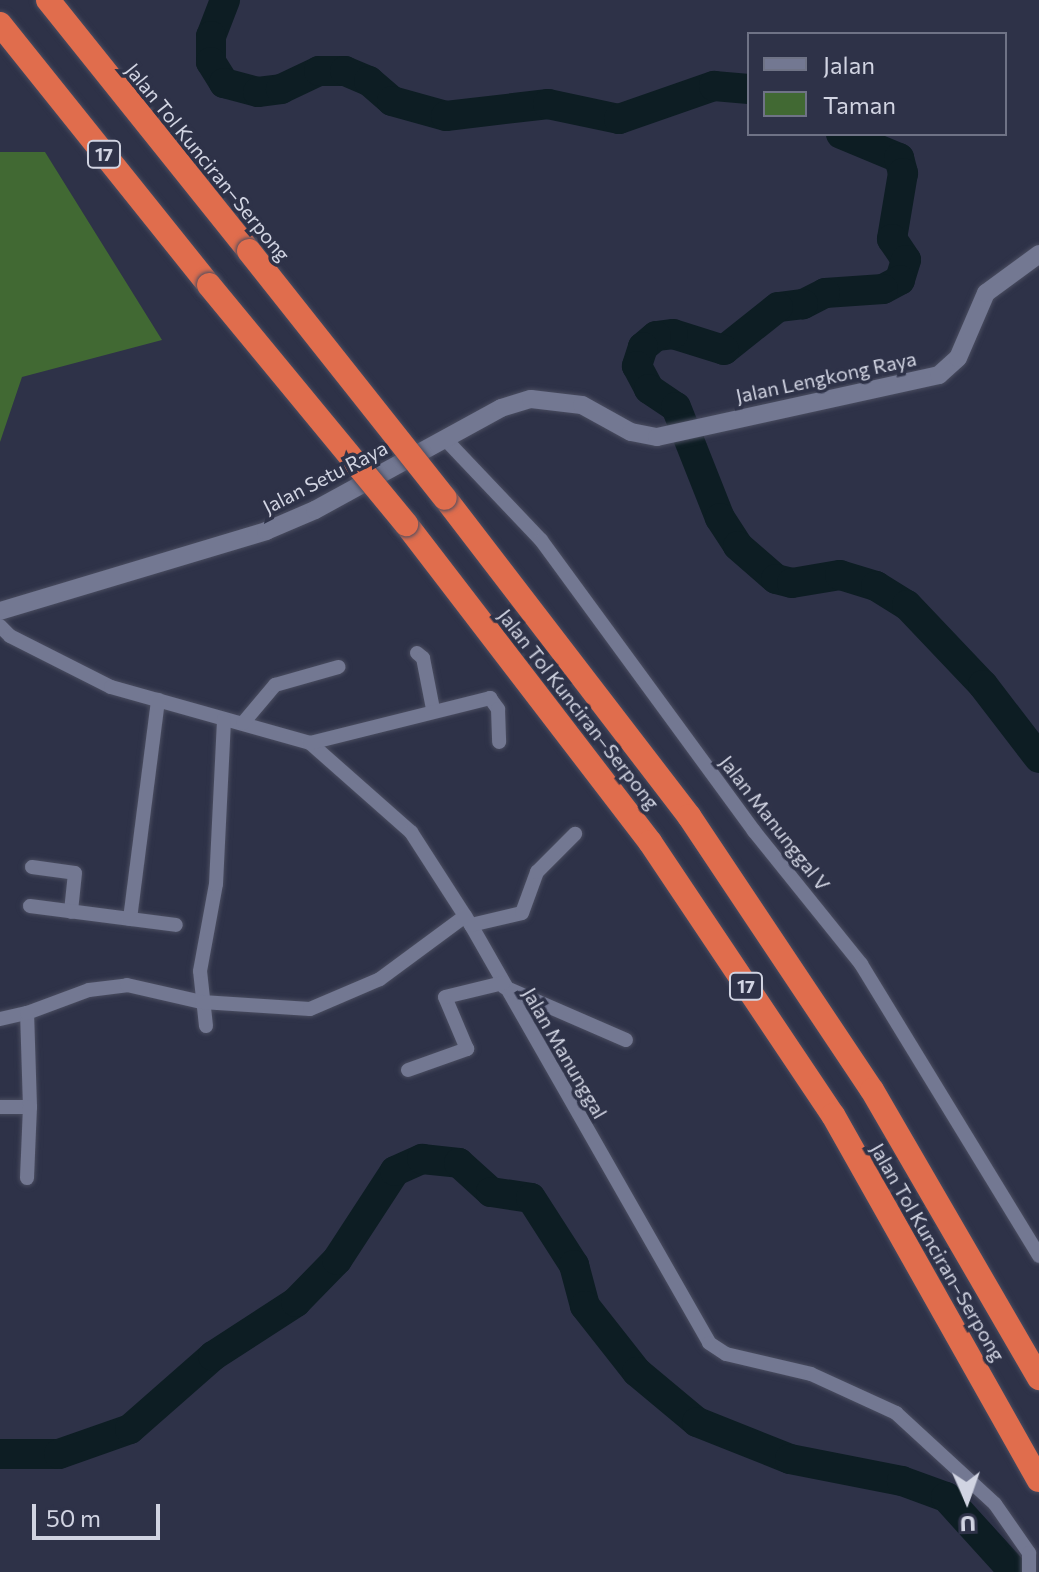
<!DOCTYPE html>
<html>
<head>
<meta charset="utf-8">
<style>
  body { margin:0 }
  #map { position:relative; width:1039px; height:1572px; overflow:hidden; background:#2e3248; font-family:Commissioner,sans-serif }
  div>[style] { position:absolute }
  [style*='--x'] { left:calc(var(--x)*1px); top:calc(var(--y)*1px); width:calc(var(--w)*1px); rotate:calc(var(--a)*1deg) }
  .green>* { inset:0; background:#416933 }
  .river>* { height:30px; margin:-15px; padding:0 15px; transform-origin:15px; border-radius:15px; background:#0d1d23 }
  .roads { filter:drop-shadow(0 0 2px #4a4d60) drop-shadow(0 0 2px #4a4d60) }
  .minor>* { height:14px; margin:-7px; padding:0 7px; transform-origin:7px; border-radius:7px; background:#737892 }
  .tertiary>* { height:18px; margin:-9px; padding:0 9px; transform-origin:9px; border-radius:9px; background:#737892 }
  .motorway>* { height:24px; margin:-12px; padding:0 12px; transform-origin:12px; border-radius:12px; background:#e06d4d }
  .bridges { filter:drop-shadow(0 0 2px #4a4d60) drop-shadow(0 0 2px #4a4d60) }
  .motorway-bridge>* { height:24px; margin:-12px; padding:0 12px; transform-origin:12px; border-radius:12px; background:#e06d4d }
  span { translate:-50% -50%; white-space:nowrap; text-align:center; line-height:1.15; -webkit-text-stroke:7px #2e3248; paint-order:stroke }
  .shield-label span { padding:2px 6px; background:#2e3248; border:2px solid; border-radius:6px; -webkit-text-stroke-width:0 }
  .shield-label { font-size:18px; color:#d1d4e2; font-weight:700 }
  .street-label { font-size:20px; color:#d1d4e2 }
  .legend { position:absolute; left:747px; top:32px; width:260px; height:104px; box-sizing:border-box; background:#2e3248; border:2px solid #6f7386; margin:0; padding:10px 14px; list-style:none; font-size:24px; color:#d1d4e2 }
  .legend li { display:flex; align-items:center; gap:16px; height:40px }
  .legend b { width:40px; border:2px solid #6f7386 }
  .north { position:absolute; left:927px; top:1460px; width:80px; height:80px; -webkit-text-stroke:6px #2e3248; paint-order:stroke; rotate:178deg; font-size:22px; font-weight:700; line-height:32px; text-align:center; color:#d1d4e2 }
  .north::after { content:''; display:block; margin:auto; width:28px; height:36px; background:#d1d4e2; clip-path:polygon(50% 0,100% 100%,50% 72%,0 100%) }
  .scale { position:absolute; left:32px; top:1504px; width:128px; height:36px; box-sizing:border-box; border:4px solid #d1d4e2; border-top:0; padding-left:10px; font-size:24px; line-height:28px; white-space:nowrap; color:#d1d4e2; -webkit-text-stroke:6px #2e3248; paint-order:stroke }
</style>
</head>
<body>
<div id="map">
  <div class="green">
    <div style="clip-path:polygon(0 152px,45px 152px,162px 340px,22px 377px,0 442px)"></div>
  </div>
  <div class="river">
    <div style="--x:225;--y:0;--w:39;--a:111"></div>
    <div style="--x:211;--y:36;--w:26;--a:90"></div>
    <div style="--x:211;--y:62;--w:25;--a:58"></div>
    <div style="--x:224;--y:83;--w:35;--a:15"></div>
    <div style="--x:258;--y:92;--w:23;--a:-7"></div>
    <div style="--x:281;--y:89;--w:42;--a:-25.3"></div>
    <div style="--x:319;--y:71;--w:26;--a:0"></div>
    <div style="--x:345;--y:71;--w:26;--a:23"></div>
    <div style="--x:369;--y:81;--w:30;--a:41"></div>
    <div style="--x:392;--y:101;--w:56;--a:15.5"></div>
    <div style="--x:446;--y:116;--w:103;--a:-6.7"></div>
    <div style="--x:548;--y:104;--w:73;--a:11.9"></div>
    <div style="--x:619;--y:119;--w:101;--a:-19.2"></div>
    <div style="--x:714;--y:86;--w:35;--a:5"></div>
    <div style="--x:841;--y:134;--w:63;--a:22.5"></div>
    <div style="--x:899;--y:158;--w:16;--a:75"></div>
    <div style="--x:903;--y:173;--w:67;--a:99.5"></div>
    <div style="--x:892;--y:239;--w:25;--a:56"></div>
    <div style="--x:906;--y:260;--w:21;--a:107"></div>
    <div style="--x:900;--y:280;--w:19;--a:152"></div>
    <div style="--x:883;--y:289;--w:58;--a:176.1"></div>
    <div style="--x:825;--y:293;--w:25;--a:153"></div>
    <div style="--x:803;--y:304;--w:25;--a:173"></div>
    <div style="--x:778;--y:307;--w:69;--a:141.5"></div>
    <div style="--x:724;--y:350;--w:53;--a:-162.6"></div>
    <div style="--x:673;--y:334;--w:17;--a:173"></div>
    <div style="--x:656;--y:336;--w:17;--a:140"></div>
    <div style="--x:643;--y:347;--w:20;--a:108"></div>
    <div style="--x:637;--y:366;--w:26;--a:62"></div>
    <div style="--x:649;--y:389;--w:32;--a:34"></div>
    <div style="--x:676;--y:407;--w:119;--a:68.4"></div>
    <div style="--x:720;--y:518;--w:33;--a:57"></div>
    <div style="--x:738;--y:546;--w:50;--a:41"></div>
    <div style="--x:776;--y:579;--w:16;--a:14"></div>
    <div style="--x:792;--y:583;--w:49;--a:-9.5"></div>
    <div style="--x:840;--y:575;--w:38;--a:17"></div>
    <div style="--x:876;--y:586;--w:36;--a:32"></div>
    <div style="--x:907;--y:605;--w:110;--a:46.5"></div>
    <div style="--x:983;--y:685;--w:92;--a:52.5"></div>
    <div style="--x:0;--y:1454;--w:59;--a:0"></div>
    <div style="--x:59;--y:1454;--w:75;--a:-19.4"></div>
    <div style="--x:130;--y:1429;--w:111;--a:-41.3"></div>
    <div style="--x:213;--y:1356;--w:99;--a:-33"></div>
    <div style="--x:296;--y:1302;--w:59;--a:-45.7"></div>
    <div style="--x:337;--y:1260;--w:106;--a:-56.9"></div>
    <div style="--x:395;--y:1171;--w:30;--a:-24"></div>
    <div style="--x:422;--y:1159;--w:37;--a:6"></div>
    <div style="--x:459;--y:1163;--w:43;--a:42.2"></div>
    <div style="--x:491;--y:1192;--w:40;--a:8.5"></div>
    <div style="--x:531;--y:1198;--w:80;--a:57.3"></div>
    <div style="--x:574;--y:1265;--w:42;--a:75"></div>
    <div style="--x:585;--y:1306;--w:84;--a:51.8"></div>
    <div style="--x:637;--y:1372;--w:78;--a:39.8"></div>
    <div style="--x:697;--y:1422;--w:100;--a:21.7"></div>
    <div style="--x:790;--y:1459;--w:114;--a:11.1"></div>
    <div style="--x:902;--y:1481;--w:47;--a:20"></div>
    <div style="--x:946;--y:1497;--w:101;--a:47.8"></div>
  </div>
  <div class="roads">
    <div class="minor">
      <div style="--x:446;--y:440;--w:138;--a:46.5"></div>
      <div style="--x:541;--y:540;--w:361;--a:53.8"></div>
      <div style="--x:754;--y:831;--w:171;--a:51.2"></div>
      <div style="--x:861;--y:964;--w:342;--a:58.6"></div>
      <div style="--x:0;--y:626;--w:14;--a:45"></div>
      <div style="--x:10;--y:636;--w:113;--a:26.8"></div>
      <div style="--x:111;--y:687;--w:207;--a:15.7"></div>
      <div style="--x:310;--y:743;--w:135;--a:41.4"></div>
      <div style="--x:411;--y:832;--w:111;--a:57.2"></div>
      <div style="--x:471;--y:925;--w:481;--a:60.3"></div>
      <div style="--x:709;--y:1343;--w:20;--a:33"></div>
      <div style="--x:726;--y:1354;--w:87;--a:13.2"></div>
      <div style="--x:811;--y:1374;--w:94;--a:24.6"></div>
      <div style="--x:896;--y:1413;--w:134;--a:42.6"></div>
      <div style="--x:995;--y:1504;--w:60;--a:55.2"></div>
      <div style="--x:1029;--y:1553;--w:19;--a:90"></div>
      <div style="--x:417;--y:653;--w:8;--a:40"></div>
      <div style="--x:423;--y:658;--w:52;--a:78.9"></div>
      <div style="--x:243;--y:723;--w:50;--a:-49.9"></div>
      <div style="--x:275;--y:685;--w:66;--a:-15.9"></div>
      <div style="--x:310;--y:743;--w:186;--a:-14"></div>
      <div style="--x:490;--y:698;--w:14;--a:54"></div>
      <div style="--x:498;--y:709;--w:33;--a:88"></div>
      <div style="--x:32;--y:867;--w:43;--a:7.9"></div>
      <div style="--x:75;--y:873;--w:39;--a:96"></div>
      <div style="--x:30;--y:906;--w:147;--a:7.4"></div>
      <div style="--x:130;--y:919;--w:221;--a:-82.7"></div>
      <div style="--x:471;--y:925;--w:52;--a:-13.2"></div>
      <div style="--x:522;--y:913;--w:44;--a:-69.9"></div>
      <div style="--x:537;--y:872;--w:54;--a:-45"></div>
      <div style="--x:504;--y:987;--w:133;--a:23.5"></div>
      <div style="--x:0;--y:1019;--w:28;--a:-13"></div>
      <div style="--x:206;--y:1026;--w:55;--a:-96.2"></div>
      <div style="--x:200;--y:971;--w:88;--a:-79.6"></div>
      <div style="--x:216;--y:884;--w:165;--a:-87.2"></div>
      <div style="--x:408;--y:1070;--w:63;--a:-19.6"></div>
      <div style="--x:467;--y:1049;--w:56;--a:-112.9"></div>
      <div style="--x:445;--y:997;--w:60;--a:-13.6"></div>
      <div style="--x:0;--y:1107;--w:30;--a:0"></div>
      <div style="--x:30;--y:1107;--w:94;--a:-91.8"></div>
      <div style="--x:27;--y:1013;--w:66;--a:-20.4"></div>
      <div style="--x:89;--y:990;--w:38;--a:-7"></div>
      <div style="--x:127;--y:985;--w:77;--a:12.8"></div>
      <div style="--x:202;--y:1002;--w:108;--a:3.7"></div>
      <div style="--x:310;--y:1009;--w:76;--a:-23.2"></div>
      <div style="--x:380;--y:979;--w:106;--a:-36.5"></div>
      <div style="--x:27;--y:1178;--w:71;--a:-87.6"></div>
    </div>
    <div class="tertiary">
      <div style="--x:0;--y:611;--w:278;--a:-16.7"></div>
      <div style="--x:266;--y:531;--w:53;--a:-23.2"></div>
      <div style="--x:315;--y:510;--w:212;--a:-28.7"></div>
      <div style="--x:501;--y:408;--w:31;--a:-17"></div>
      <div style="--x:531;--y:399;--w:51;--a:6.7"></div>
      <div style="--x:582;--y:405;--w:56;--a:28.9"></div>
      <div style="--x:631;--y:432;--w:26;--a:11"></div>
      <div style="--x:657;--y:437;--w:289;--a:-12.4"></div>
      <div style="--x:939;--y:375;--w:25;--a:-42"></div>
      <div style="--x:958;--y:358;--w:71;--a:-66.7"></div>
      <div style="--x:986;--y:293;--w:66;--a:-36.3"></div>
    </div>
    <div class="motorway">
      <div style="--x:48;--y:0;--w:322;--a:51.3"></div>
      <div style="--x:0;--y:24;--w:334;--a:51.3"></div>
      <div style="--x:445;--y:498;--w:401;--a:52.5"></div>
      <div style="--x:689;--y:816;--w:329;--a:56.3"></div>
      <div style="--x:872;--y:1090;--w:333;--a:59.9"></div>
      <div style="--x:406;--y:524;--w:401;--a:52.5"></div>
      <div style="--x:650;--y:842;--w:329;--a:56.2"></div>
      <div style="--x:833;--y:1115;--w:419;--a:60.6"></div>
    </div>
  </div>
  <div class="bridges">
    <div class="motorway-bridge">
      <div style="--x:249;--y:251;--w:315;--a:51.6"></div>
      <div style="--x:209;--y:285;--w:310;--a:50.5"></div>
    </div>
  </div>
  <div class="shield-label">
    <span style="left:104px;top:154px">17</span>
    <span style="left:746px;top:986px">17</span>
  </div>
  <div class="street-label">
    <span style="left:208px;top:162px;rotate:51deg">Jalan Tol Kunciran–Serpong</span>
    <span style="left:826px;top:377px;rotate:-12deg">Jalan Lengkong Raya</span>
    <span style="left:325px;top:477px;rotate:-27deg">Jalan Setu Raya</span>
    <span style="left:579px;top:709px;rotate:52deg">Jalan Tol Kunciran–Serpong</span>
    <span style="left:775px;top:823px;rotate:52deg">Jalan Manunggal V</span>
    <span style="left:565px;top:1053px;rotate:60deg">Jalan Manunggal</span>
    <span style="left:938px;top:1252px;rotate:60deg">Jalan Tol Kunciran–Serpong</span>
  </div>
  <ul class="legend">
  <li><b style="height:10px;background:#737892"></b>Jalan</li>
  <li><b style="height:22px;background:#416933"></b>Taman</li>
  </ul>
  <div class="north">U</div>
  <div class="scale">50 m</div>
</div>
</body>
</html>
